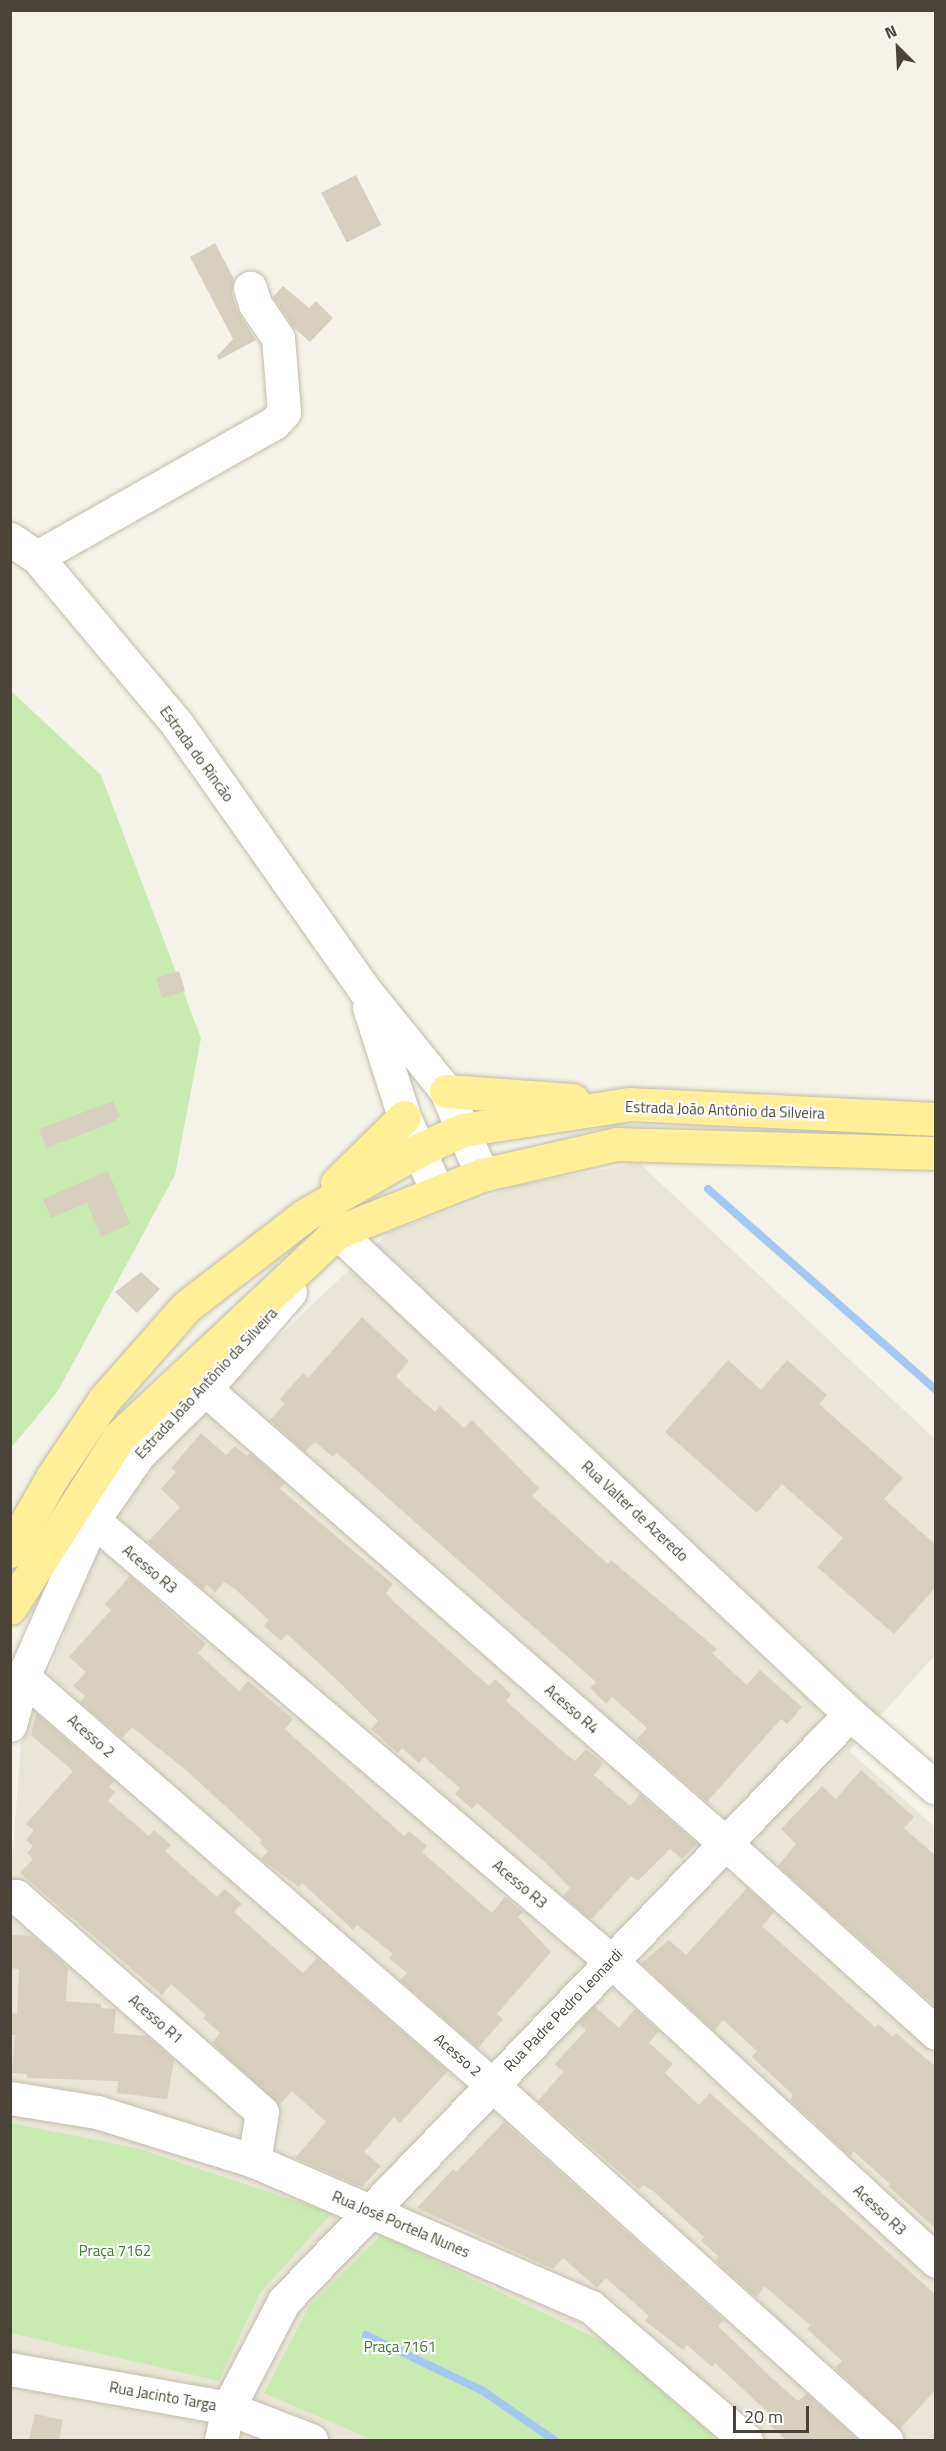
<!DOCTYPE html>
<html>
<head>
<meta charset="utf-8">
<style>
  body { margin:0 }
  #map { position:relative; width:946px; height:2451px; overflow:hidden; background:#f5f3e9; font-family:"Titillium Web",sans-serif }
  div>[style] { position:absolute }
  [style*='--x'] { left:calc(var(--x)*1px); top:calc(var(--y)*1px); width:calc(var(--w)*1px); rotate:calc(var(--a)*1deg) }
  .residential>* { inset:0; background:#e9e6d7 }
  .green>* { inset:0; background:#c9eab1 }
  .stream>* { height:8px; margin:-4px; padding:0 4px; transform-origin:4px; border-radius:4px; background:#a5c8f2 }
  .building>* { inset:0; background:#d7d0be; transform-origin:0 0 }
  .roads { filter:drop-shadow(0 0 2px #c1bcab) drop-shadow(0 0 2px #c1bcab) }
  .minor>* { height:33px; margin:-16.5px; padding:0 16.5px; transform-origin:16.5px; border-radius:16.5px; background:#fff }
  .major>* { height:33px; margin:-16.5px; padding:0 16.5px; transform-origin:16.5px; border-radius:16.5px; background:#ffef98 }
  span { translate:-50% -50%; white-space:nowrap; text-align:center; line-height:1.15; -webkit-text-stroke:4.5px #fff; paint-order:stroke }
  .street-label { font-size:15px; color:#494437 }
  .park-label { font-size:15px; color:#3d7d28 }
  .frame { position:absolute; inset:0; border:12px solid #494437; pointer-events:none }
  .north { position:absolute; left:868px; top:18px; width:60px; height:60px; -webkit-text-stroke:4px #fff; paint-order:stroke; rotate:336deg; font-size:16px; font-weight:700; line-height:24px; text-align:center; color:#494437 }
  .north::after { content:''; display:block; margin:auto; width:21px; height:27px; background:#494437; clip-path:polygon(50% 0,100% 100%,50% 72%,0 100%) }
  .scale { position:absolute; left:733px; top:2406px; width:76px; height:27px; box-sizing:border-box; border:3px solid #494437; border-top:0; padding-left:8px; font-size:18px; line-height:21px; white-space:nowrap; color:#494437; -webkit-text-stroke:4px #fff; paint-order:stroke }
</style>
</head>
<body>
<div id="map">
  <div class="residential">
    <div style="clip-path:polygon(639px 1163px,935px 1439px,935px 1655px,849px 1751px,935px 1827px,935px 2440px,11px 2440px,10px 1889px,21px 1741px,101px 1543px,148px 1460px,389px 1232px,518px 1185px)"></div>
  </div>
  <div class="green">
    <div style="clip-path:polygon(10px 690px,101px 775px,201px 1038px,175px 1175px,58px 1391px,11px 1448px)"></div>
    <div style="clip-path:polygon(11px 2123px,136px 2148px,332px 2213px,260px 2293px,219px 2381px,11px 2333px)"></div>
    <div style="clip-path:polygon(381px 2235px,608px 2344px,718px 2440px,373px 2440px,264px 2393px,309px 2306px)"></div>
  </div>
  <div class="stream">
    <div style="--x:708;--y:1189;--w:304;--a:41.4"></div>
    <div style="--x:366;--y:2335;--w:130;--a:25.6"></div>
    <div style="--x:483;--y:2391;--w:86;--a:34.6"></div>
  </div>
  <div class="building">
    <div style="left:356px;top:175px;width:56px;height:39px;rotate:63deg"></div>
    <div style="clip-path:polygon(215px 243px,234px 279px,232px 293px,237px 310px,256px 340px,219px 360px,217px 356px,233px 339px,190px 257px)"></div>
    <div style="clip-path:polygon(283px 286px,309px 308px,316px 301px,333px 318px,310px 342px,293px 327px,273px 297px)"></div>
    <div style="left:179px;top:971px;width:21px;height:24px;rotate:73deg"></div>
    <div style="clip-path:polygon(113px 1101px,120px 1116px,114px 1122px,46px 1148px,39px 1129px)"></div>
    <div style="clip-path:polygon(108px 1171px,130px 1224px,101px 1237px,87px 1203px,51px 1218px,43px 1199px)"></div>
    <div style="clip-path:polygon(141px 1272px,160px 1289px,137px 1313px,115px 1292px)"></div>
    <div style="clip-path:polygon(362px 1317px,409px 1361px,396px 1376px,400px 1381px,435px 1412px,440px 1406px,464px 1428px,472px 1420px,539px 1488px,532px 1496px,608px 1564px,611px 1560px,717px 1649px,712px 1653px,747px 1685px,760px 1670px,802px 1707px,787px 1724px,781px 1719px,707px 1802px,636px 1740px,647px 1728px,612px 1697px,606px 1704px,590px 1688px,596px 1682px,337px 1453px,333px 1457px,315px 1442px,305px 1452px,270px 1420px,285px 1404px,280px 1399px,303px 1373px,308px 1378px)"></div>
    <div style="clip-path:polygon(728px 1360px,761px 1390px,787px 1360px,827px 1395px,819px 1404px,903px 1478px,884px 1499px,936px 1545px,936px 1587px,894px 1634px,817px 1567px,843px 1538px,782px 1484px,757px 1513px,665px 1432px)"></div>
    <div style="clip-path:polygon(201px 1433px,226px 1455px,235px 1446px,247px 1456px,250px 1453px,285px 1483px,280px 1489px,393px 1584px,386px 1593px,394px 1602px,489px 1686px,495px 1679px,511px 1694px,506px 1701px,566px 1754px,575px 1761px,586px 1749px,603px 1764px,594px 1775px,630px 1806px,640px 1794px,697px 1844px,682px 1859px,670px 1849px,638px 1881px,631px 1876px,591px 1920px,563px 1896px,570px 1888px,547px 1864px,477px 1803px,472px 1809px,455px 1794px,460px 1788px,424px 1757px,419px 1763px,402px 1748px,398px 1753px,371px 1729px,378px 1721px,338px 1681px,287px 1634px,281px 1641px,264px 1626px,269px 1620px,235px 1589px,224px 1582px,215px 1593px,207px 1585px,203px 1589px,148px 1542px,180px 1507px,161px 1489px,176px 1472px,171px 1468px)"></div>
    <div style="clip-path:polygon(130px 1576px,206px 1644px,198px 1653px,239px 1691px,248px 1681px,293px 1719px,285px 1729px,404px 1836px,409px 1831px,427px 1846px,422px 1852px,492px 1913px,505px 1897px,523px 1912px,518px 1917px,551px 1952px,497px 2014px,503px 2019px,478px 2048px,400px 1980px,407px 1973px,389px 1958px,393px 1954px,357px 1925px,353px 1930px,302px 1883px,299px 1887px,261px 1859px,268px 1851px,260px 1843px,262px 1840px,187px 1771px,132px 1727px,122px 1738px,80px 1702px,85px 1696px,73px 1686px,86px 1672px,69px 1657px,111px 1610px,105px 1604px)"></div>
    <div style="clip-path:polygon(36px 1713px,114px 1781px,109px 1787px,115px 1792px,108px 1801px,149px 1836px,154px 1830px,171px 1845px,165px 1851px,217px 1897px,225px 1889px,242px 1904px,234px 1912px,303px 1973px,317px 1958px,448px 2071px,400px 2123px,394px 2117px,364px 2152px,381px 2166px,362px 2187px,295px 2158px,326px 2122px,292px 2091px,279px 2105px,212px 2043px,220px 2033px,203px 2018px,206px 2015px,171px 1984px,162px 1995px,20px 1873px,33px 1859px,27px 1853px,33px 1846px,26px 1840px,34px 1830px,26px 1824px,73px 1771px,31px 1735px)"></div>
    <div style="clip-path:polygon(861px 1770px,914px 1817px,904px 1828px,936px 1856px,936px 2007px,778px 1866px,796px 1844px,781px 1829px,822px 1786px,836px 1799px)"></div>
    <div style="clip-path:polygon(747px 1888px,774px 1912px,762px 1926px,875px 2027px,878px 2024px,893px 2037px,896px 2033px,936px 2067px,936px 2229px,888px 2186px,890px 2184px,853px 2151px,850px 2156px,791px 2101px,792px 2094px,752px 2057px,757px 2051px,723px 2020px,714px 2031px,641px 1963px,669px 1940px,686px 1955px)"></div>
    <div style="clip-path:polygon(10px 1935px,33px 1936px,68px 1967px,66px 2001px,101px 2004px,101px 2008px,116px 2009px,114px 2033px,147px 2036px,174px 2060px,167px 2099px,117px 2093px,118px 2081px,27px 2078px,27px 2074px,12px 2073px,15px 2035px,10px 2035px,10px 2013px,17px 2014px,19px 1969px,10px 1968px)"></div>
    <div style="clip-path:polygon(594px 2006px,619px 2028px,635px 2009px,659px 2031px,649px 2043px,673px 2064px,665px 2073px,699px 2105px,710px 2093px,936px 2295px,936px 2389px,900px 2429px,835px 2368px,842px 2361px,807px 2329px,810px 2325px,764px 2286px,757px 2298px,715px 2260px,719px 2257px,701px 2241px,704px 2237px,653px 2191px,643px 2185px,639px 2189px,538px 2101px,563px 2072px,555px 2064px,586px 2030px,578px 2023px)"></div>
    <div style="clip-path:polygon(504px 2122px,724px 2320px,718px 2326px,773px 2379px,798px 2401px,807px 2394px,859px 2440px,786px 2440px,770px 2425px,776px 2420px,715px 2363px,712px 2367px,687px 2345px,683px 2350px,645px 2321px,649px 2316px,606px 2278px,597px 2288px,563px 2258px,553px 2269px,417px 2208px,453px 2169px,456px 2172px)"></div>
    <div style="clip-path:polygon(35px 2414px,63px 2420px,59px 2440px,29px 2440px)"></div>
  </div>
  <div class="roads">
    <div class="minor">
      <div style="--x:10;--y:539;--w:32;--a:34"></div>
      <div style="--x:37;--y:557;--w:218;--a:50"></div>
      <div style="--x:177;--y:724;--w:323;--a:54.8"></div>
      <div style="--x:363;--y:988;--w:132;--a:51.1"></div>
      <div style="--x:446;--y:1091;--w:91;--a:66.8"></div>
      <div style="--x:37;--y:557;--w:272;--a:-29.5"></div>
      <div style="--x:274;--y:423;--w:15;--a:-48"></div>
      <div style="--x:284;--y:412;--w:74;--a:-94.6"></div>
      <div style="--x:278;--y:338;--w:41;--a:-124.1"></div>
      <div style="--x:255;--y:304;--w:17;--a:-107"></div>
      <div style="--x:369;--y:1007;--w:115;--a:72.3"></div>
      <div style="--x:404;--y:1117;--w:81;--a:66"></div>
      <div style="--x:337;--y:1232;--w:704;--a:43.22"></div>
      <div style="--x:850;--y:1714;--w:113;--a:40.7"></div>
      <div style="--x:205;--y:1389;--w:690;--a:41.12"></div>
      <div style="--x:725;--y:1843;--w:284;--a:42"></div>
      <div style="--x:93;--y:1520;--w:680;--a:40.41"></div>
      <div style="--x:611;--y:1961;--w:442;--a:42.7"></div>
      <div style="--x:23;--y:1677;--w:620;--a:41.01"></div>
      <div style="--x:491;--y:2084;--w:532;--a:42.03"></div>
      <div style="--x:10;--y:1725;--w:50;--a:-74.8"></div>
      <div style="--x:23;--y:1677;--w:172;--a:-66"></div>
      <div style="--x:93;--y:1520;--w:80;--a:-55.1"></div>
      <div style="--x:139;--y:1454;--w:93;--a:-44.6"></div>
      <div style="--x:205;--y:1389;--w:129;--a:-48.8"></div>
      <div style="--x:10;--y:1896;--w:6;--a:0"></div>
      <div style="--x:16;--y:1896;--w:327;--a:41.3"></div>
      <div style="--x:262;--y:2112;--w:50;--a:99.3"></div>
      <div style="--x:10;--y:2098;--w:88;--a:9.1"></div>
      <div style="--x:97;--y:2112;--w:164;--a:17.3"></div>
      <div style="--x:254;--y:2161;--w:367;--a:23.4"></div>
      <div style="--x:591;--y:2307;--w:204;--a:40.6"></div>
      <div style="--x:10;--y:2369;--w:221;--a:10.1"></div>
      <div style="--x:228;--y:2408;--w:89;--a:21.1"></div>
      <div style="--x:221;--y:2440;--w:33;--a:-78"></div>
      <div style="--x:228;--y:2408;--w:121;--a:-62.4"></div>
      <div style="--x:284;--y:2301;--w:815;--a:-46.04"></div>
    </div>
    <div class="major">
      <div style="--x:446;--y:1091;--w:127;--a:4.1"></div>
      <div style="--x:337;--y:1183;--w:94;--a:-44.6"></div>
      <div style="--x:10;--y:1551;--w:86;--a:-60.2"></div>
      <div style="--x:53;--y:1476;--w:92;--a:-56.1"></div>
      <div style="--x:104;--y:1400;--w:125;--a:-48.6"></div>
      <div style="--x:187;--y:1306;--w:149;--a:-37.6"></div>
      <div style="--x:305;--y:1215;--w:131;--a:-29.7"></div>
      <div style="--x:419;--y:1150;--w:47;--a:-24.9"></div>
      <div style="--x:462;--y:1130;--w:169;--a:-8.8"></div>
      <div style="--x:629;--y:1104;--w:307;--a:2.8"></div>
      <div style="--x:10;--y:1608;--w:203;--a:-57.5"></div>
      <div style="--x:119;--y:1437;--w:299;--a:-43.2"></div>
      <div style="--x:337;--y:1232;--w:156;--a:-21.5"></div>
      <div style="--x:482;--y:1175;--w:138;--a:-13"></div>
      <div style="--x:616;--y:1144;--w:320;--a:1.6"></div>
    </div>
  </div>
  <div class="street-label">
    <span style="left:197px;top:754px;rotate:54deg">Estrada do Rincão</span>
    <span style="left:725px;top:1110px;rotate:2deg">Estrada João Antônio da Silveira</span>
    <span style="left:206px;top:1383px;rotate:-47deg">Estrada João Antônio da Silveira</span>
    <span style="left:635px;top:1511px;rotate:43deg">Rua Valter de Azeredo</span>
    <span style="left:150px;top:1569px;rotate:40deg">Acesso R3</span>
    <span style="left:572px;top:1709px;rotate:41deg">Acesso R4</span>
    <span style="left:91px;top:1736px;rotate:41deg">Acesso 2</span>
    <span style="left:520px;top:1884px;rotate:40deg">Acesso R3</span>
    <span style="left:563px;top:2010px;rotate:-46deg">Rua Padre Pedro Leonardi</span>
    <span style="left:156px;top:2019px;rotate:41deg">Acesso R1</span>
    <span style="left:458px;top:2055px;rotate:41deg">Acesso 2</span>
    <span style="left:880px;top:2210px;rotate:43deg">Acesso R3</span>
    <span style="left:401px;top:2224px;rotate:23deg">Rua José Portela Nunes</span>
    <span style="left:163px;top:2396px;rotate:10deg">Rua Jacinto Targa</span>
  </div>
  <div class="park-label">
    <span style="left:115px;top:2251px">Praça 7162</span>
    <span style="left:400px;top:2347px">Praça 7161</span>
  </div>
  <div class="frame"></div>
  <div class="north">N</div>
  <div class="scale">20 m</div>
</div>
</body>
</html>
